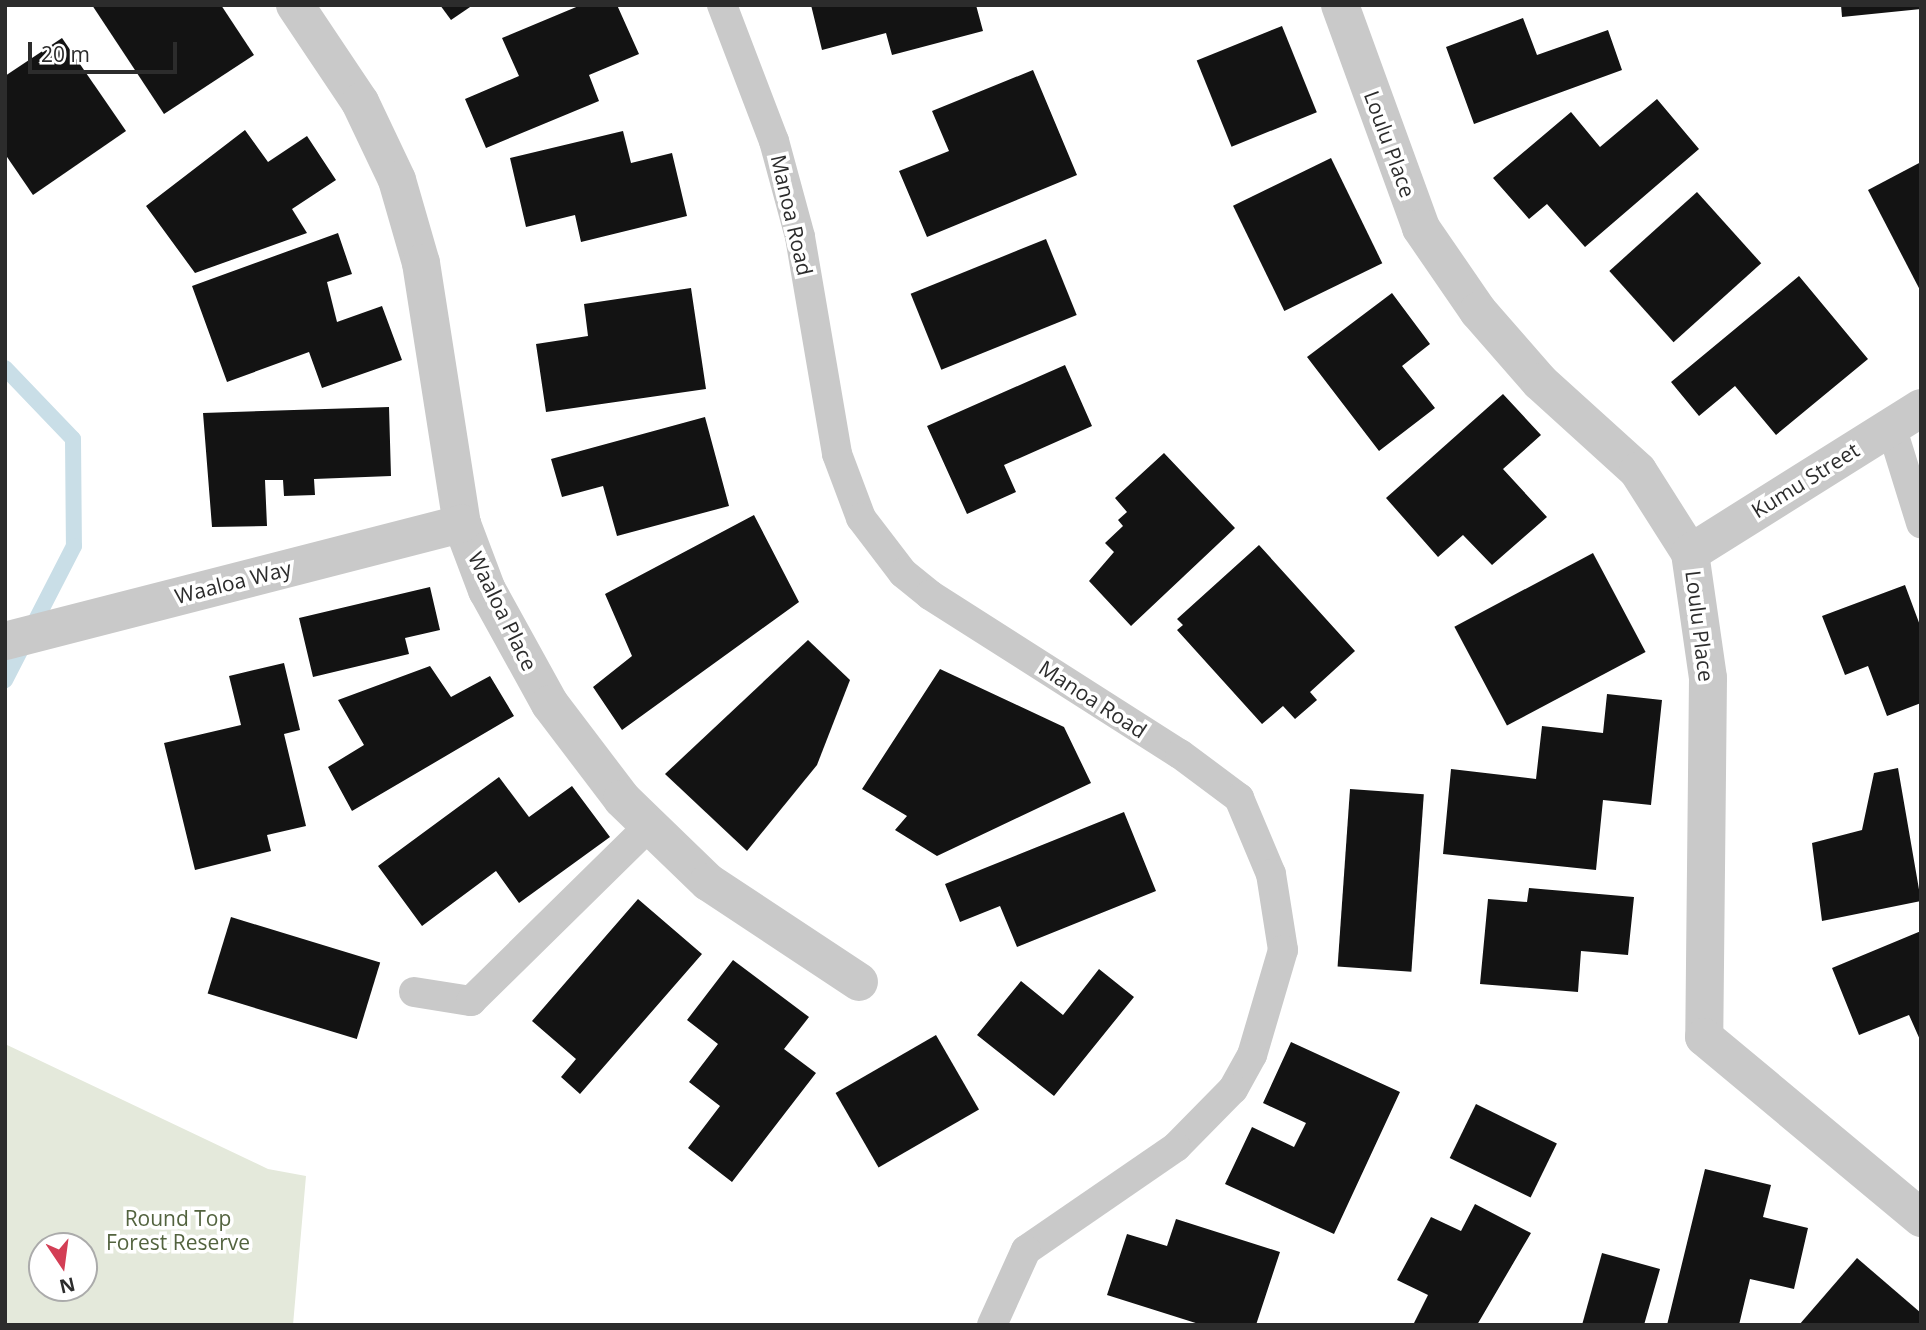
<!DOCTYPE html>
<html>
<head>
<meta charset="utf-8">
<style>
  body { margin:0 }
  #map { position:relative; width:1926px; height:1330px; overflow:hidden; background:#fff; font-family:"Open Sans",sans-serif }
  div>[style] { position:absolute }
  [style*='--x'] { left:calc(var(--x)*1px); top:calc(var(--y)*1px); width:calc(var(--w)*1px); rotate:calc(var(--a)*1deg) }
  .green>* { inset:0; background:#e4e9db }
  .stream>* { height:16px; margin:-8px; padding:0 8px; transform-origin:8px; border-radius:8px; background:#c9dee7 }
  .building>* { inset:0; background:#131313; transform-origin:0 0 }
  .service>* { height:30px; margin:-15px; padding:0 15px; transform-origin:15px; border-radius:15px; background:#c9c9c9 }
  .minor>* { height:38px; margin:-19px; padding:0 19px; transform-origin:19px; border-radius:19px; background:#c9c9c9 }
  span { translate:-50% -50%; white-space:nowrap; text-align:center; line-height:1.15; -webkit-text-stroke:7px #fff; paint-order:stroke }
  .street-label { font-size:21px; color:#2c2c2c }
  .park-label { font-size:21px; color:#53633f }
  .frame { position:absolute; inset:0; border:7px solid #2c2c2c; pointer-events:none }
  .north { position:absolute; left:28px; top:1232px; width:70px; height:70px; box-sizing:border-box; background:#fff; border:2px solid #ababab; border-radius:50%; rotate:167deg; font-size:19px; font-weight:700; line-height:28px; text-align:center; color:#2c2c2c }
  .north::after { content:''; display:block; margin:auto; width:24px; height:32px; background:#d33e55; clip-path:polygon(50% 0,100% 100%,50% 72%,0 100%) }
  .scale { position:absolute; left:28px; top:42px; width:149px; height:32px; box-sizing:border-box; border:4px solid #2c2c2c; border-top:0; padding-left:9px; font-size:21px; line-height:24px; white-space:nowrap; color:#2c2c2c; -webkit-text-stroke:5px #fff; paint-order:stroke }
</style>
</head>
<body>
<div id="map">
  <div class="green">
    <div style="clip-path:polygon(evenodd,5px 1044px,268px 1169px,306px 1176px,293px 1325px,5px 1325px,5px 1044px,42px 1246px,84px 1246px,84px 1288px,42px 1288px,42px 1246px)"></div>
  </div>
  <div class="stream">
    <div style="--x:5;--y:368;--w:98;--a:46.2"></div>
    <div style="--x:73;--y:439;--w:107;--a:89.5"></div>
    <div style="--x:74;--y:546;--w:151;--a:117.2"></div>
  </div>
  <div class="building">
    <div style="clip-path:polygon(92px 5px,221px 5px,254px 55px,164px 114px)"></div>
    <div style="clip-path:polygon(440px 5px,473px 5px,451px 20px)"></div>
    <div style="clip-path:polygon(581px 5px,617px 5px,639px 54px,589px 75px,599px 101px,486px 148px,465px 99px,519px 76px,502px 38px)"></div>
    <div style="clip-path:polygon(811px 5px,976px 5px,983px 31px,892px 55px,886px 33px,822px 50px)"></div>
    <div style="clip-path:polygon(1841px 5px,1921px 5px,1921px 9px,1842px 17px)"></div>
    <div style="clip-path:polygon(1523px 18px,1537px 55px,1608px 30px,1622px 70px,1474px 124px,1446px 47px)"></div>
    <div style="left:1282px;top:26px;width:93px;height:92px;rotate:68deg"></div>
    <div style="clip-path:polygon(62px 38px,126px 131px,33px 195px,5px 154px,5px 76px)"></div>
    <div style="clip-path:polygon(1033px 70px,1077px 175px,927px 237px,899px 171px,949px 151px,932px 111px)"></div>
    <div style="clip-path:polygon(1657px 99px,1699px 149px,1585px 247px,1547px 204px,1529px 219px,1493px 178px,1571px 112px,1600px 147px)"></div>
    <div style="clip-path:polygon(245px 130px,268px 162px,307px 136px,336px 180px,292px 209px,307px 233px,195px 273px,146px 206px)"></div>
    <div style="clip-path:polygon(623px 131px,631px 163px,672px 153px,687px 216px,581px 242px,575px 215px,526px 227px,510px 158px)"></div>
    <div style="left:1331px;top:158px;width:117px;height:109px;rotate:64deg"></div>
    <div style="clip-path:polygon(1921px 162px,1921px 292px,1868px 190px)"></div>
    <div style="left:1697px;top:192px;width:96px;height:118px;rotate:48deg"></div>
    <div style="clip-path:polygon(338px 233px,352px 274px,327px 282px,337px 322px,382px 306px,402px 360px,322px 388px,309px 352px,227px 382px,192px 286px)"></div>
    <div style="left:1046px;top:239px;width:82px;height:146px;rotate:68deg"></div>
    <div style="clip-path:polygon(1799px 276px,1868px 359px,1776px 435px,1735px 386px,1699px 416px,1671px 382px)"></div>
    <div style="clip-path:polygon(691px 288px,706px 389px,546px 412px,536px 344px,588px 336px,584px 304px)"></div>
    <div style="clip-path:polygon(1392px 293px,1430px 344px,1402px 366px,1435px 408px,1379px 451px,1307px 357px)"></div>
    <div style="clip-path:polygon(1065px 365px,1092px 426px,1004px 465px,1016px 492px,967px 514px,927px 426px)"></div>
    <div style="clip-path:polygon(1503px 394px,1541px 435px,1503px 469px,1547px 517px,1492px 565px,1463px 535px,1438px 557px,1386px 498px)"></div>
    <div style="clip-path:polygon(389px 407px,391px 476px,314px 479px,315px 495px,284px 496px,283px 480px,265px 480px,267px 526px,212px 527px,203px 413px)"></div>
    <div style="clip-path:polygon(705px 417px,729px 506px,617px 536px,603px 486px,562px 497px,551px 459px)"></div>
    <div style="clip-path:polygon(1164px 453px,1235px 528px,1131px 626px,1089px 581px,1114px 552px,1105px 543px,1123px 526px,1118px 520px,1127px 512px,1115px 498px)"></div>
    <div style="clip-path:polygon(754px 515px,799px 602px,622px 730px,593px 687px,632px 656px,605px 594px)"></div>
    <div style="clip-path:polygon(1259px 545px,1355px 651px,1310px 692px,1317px 700px,1295px 719px,1283px 706px,1262px 724px,1177px 630px,1183px 625px,1177px 619px)"></div>
    <div style="left:1593px;top:553px;width:112px;height:157px;rotate:62deg"></div>
    <div style="clip-path:polygon(1905px 585px,1921px 628px,1921px 703px,1887px 716px,1868px 666px,1845px 675px,1822px 616px)"></div>
    <div style="clip-path:polygon(430px 587px,440px 630px,405px 638px,409px 654px,313px 677px,299px 618px)"></div>
    <div style="clip-path:polygon(808px 640px,850px 680px,817px 765px,747px 851px,665px 774px)"></div>
    <div style="clip-path:polygon(284px 663px,300px 730px,284px 734px,306px 826px,267px 835px,271px 851px,195px 870px,164px 743px,241px 725px,229px 676px)"></div>
    <div style="clip-path:polygon(430px 666px,451px 697px,490px 676px,514px 716px,352px 811px,328px 767px,364px 745px,338px 700px)"></div>
    <div style="clip-path:polygon(940px 669px,1064px 727px,1091px 783px,937px 856px,895px 830px,907px 816px,862px 789px)"></div>
    <div style="clip-path:polygon(1607px 694px,1662px 700px,1651px 805px,1603px 800px,1596px 870px,1443px 854px,1451px 769px,1536px 779px,1542px 726px,1603px 733px)"></div>
    <div style="clip-path:polygon(1898px 768px,1921px 901px,1822px 921px,1812px 843px,1862px 830px,1874px 773px)"></div>
    <div style="clip-path:polygon(499px 777px,529px 817px,572px 786px,610px 837px,519px 903px,496px 871px,422px 926px,378px 866px)"></div>
    <div style="left:1350px;top:789px;width:74px;height:178px;rotate:4deg"></div>
    <div style="clip-path:polygon(1124px 812px,1156px 891px,1017px 947px,1000px 906px,960px 922px,945px 884px)"></div>
    <div style="clip-path:polygon(1529px 888px,1634px 897px,1628px 955px,1581px 951px,1578px 992px,1480px 984px,1488px 899px,1527px 902px)"></div>
    <div style="clip-path:polygon(638px 899px,702px 954px,580px 1094px,561px 1077px,576px 1059px,532px 1021px)"></div>
    <div style="left:231px;top:917px;width:156px;height:80px;rotate:17deg"></div>
    <div style="clip-path:polygon(1921px 931px,1921px 1042px,1909px 1015px,1859px 1035px,1832px 968px)"></div>
    <div style="clip-path:polygon(733px 960px,809px 1017px,784px 1049px,816px 1073px,732px 1182px,688px 1148px,720px 1106px,689px 1082px,718px 1044px,687px 1020px)"></div>
    <div style="clip-path:polygon(1099px 969px,1134px 997px,1054px 1096px,977px 1035px,1021px 981px,1063px 1015px)"></div>
    <div style="left:936px;top:1035px;width:86px;height:116px;rotate:60deg"></div>
    <div style="clip-path:polygon(1291px 1042px,1400px 1092px,1334px 1234px,1225px 1184px,1252px 1127px,1294px 1147px,1306px 1123px,1263px 1103px)"></div>
    <div style="left:1476px;top:1104px;width:90px;height:60px;rotate:26deg"></div>
    <div style="clip-path:polygon(1705px 1169px,1771px 1185px,1763px 1217px,1808px 1228px,1794px 1289px,1750px 1279px,1739px 1325px,1667px 1325px)"></div>
    <div style="clip-path:polygon(1475px 1204px,1531px 1233px,1477px 1325px,1413px 1325px,1428px 1295px,1397px 1280px,1431px 1217px,1461px 1231px)"></div>
    <div style="clip-path:polygon(1176px 1219px,1280px 1252px,1256px 1325px,1202px 1325px,1107px 1295px,1127px 1234px,1167px 1246px)"></div>
    <div style="clip-path:polygon(1602px 1253px,1660px 1269px,1644px 1325px,1582px 1325px)"></div>
    <div style="clip-path:polygon(1857px 1258px,1921px 1313px,1921px 1325px,1799px 1325px)"></div>
  </div>
  <div class="service">
    <div style="--x:722;--y:5;--w:146;--a:69.1"></div>
    <div style="--x:774;--y:141;--w:99;--a:74.8"></div>
    <div style="--x:800;--y:237;--w:220;--a:80.3"></div>
    <div style="--x:837;--y:454;--w:68;--a:69.4"></div>
    <div style="--x:861;--y:518;--w:69;--a:52.6"></div>
    <div style="--x:903;--y:573;--w:35;--a:39"></div>
    <div style="--x:930;--y:595;--w:296;--a:32.5"></div>
    <div style="--x:1180;--y:754;--w:74;--a:36.7"></div>
    <div style="--x:1239;--y:798;--w:82;--a:67.2"></div>
    <div style="--x:1271;--y:874;--w:77;--a:81"></div>
    <div style="--x:1283;--y:950;--w:109;--a:106.4"></div>
    <div style="--x:1252;--y:1055;--w:39;--a:119"></div>
    <div style="--x:1233;--y:1089;--w:81;--a:134.5"></div>
    <div style="--x:1176;--y:1147;--w:182;--a:145.5"></div>
    <div style="--x:1026;--y:1250;--w:82;--a:114.4"></div>
    <div style="--x:1891;--y:426;--w:102;--a:72.8"></div>
    <div style="--x:414;--y:992;--w:58;--a:9"></div>
    <div style="--x:471;--y:1001;--w:250;--a:-44.5"></div>
  </div>
  <div class="minor">
    <div style="--x:295;--y:5;--w:117;--a:56.2"></div>
    <div style="--x:360;--y:102;--w:86;--a:64.6"></div>
    <div style="--x:397;--y:180;--w:86;--a:73.9"></div>
    <div style="--x:421;--y:263;--w:264;--a:81.1"></div>
    <div style="--x:462;--y:524;--w:71;--a:69.3"></div>
    <div style="--x:487;--y:590;--w:130;--a:61.1"></div>
    <div style="--x:550;--y:704;--w:119;--a:52.8"></div>
    <div style="--x:622;--y:799;--w:120;--a:44"></div>
    <div style="--x:708;--y:882;--w:181;--a:33.5"></div>
    <div style="--x:1340;--y:5;--w:237;--a:70"></div>
    <div style="--x:1421;--y:228;--w:101;--a:55.5"></div>
    <div style="--x:1478;--y:311;--w:94;--a:48.9"></div>
    <div style="--x:1540;--y:382;--w:132;--a:42.2"></div>
    <div style="--x:1638;--y:471;--w:97;--a:57.6"></div>
    <div style="--x:1690;--y:553;--w:126;--a:81.8"></div>
    <div style="--x:1708;--y:678;--w:359;--a:90.6"></div>
    <div style="--x:1704;--y:1037;--w:283;--a:39.8"></div>
    <div style="--x:1690;--y:553;--w:273;--a:-32.1"></div>
    <div style="--x:5;--y:641;--w:472;--a:-14.4"></div>
  </div>
  <div class="street-label">
    <span style="left:1390px;top:144px;rotate:70deg">Loulu Place</span>
    <span style="left:792px;top:215px;rotate:77deg">Manoa Road</span>
    <span style="left:1805px;top:480px;rotate:-32deg">Kumu Street</span>
    <span style="left:233px;top:582px;rotate:-14deg">Waaloa Way</span>
    <span style="left:503px;top:611px;rotate:64deg">Waaloa Place</span>
    <span style="left:1700px;top:626px;rotate:83deg">Loulu Place</span>
    <span style="left:1093px;top:699px;rotate:33deg">Manoa Road</span>
  </div>
  <div class="park-label">
    <span style="left:178px;top:1230px">Round Top<br>Forest Reserve</span>
  </div>
  <div class="frame"></div>
  <div class="north">N</div>
  <div class="scale">20 m</div>
</div>
</body>
</html>
